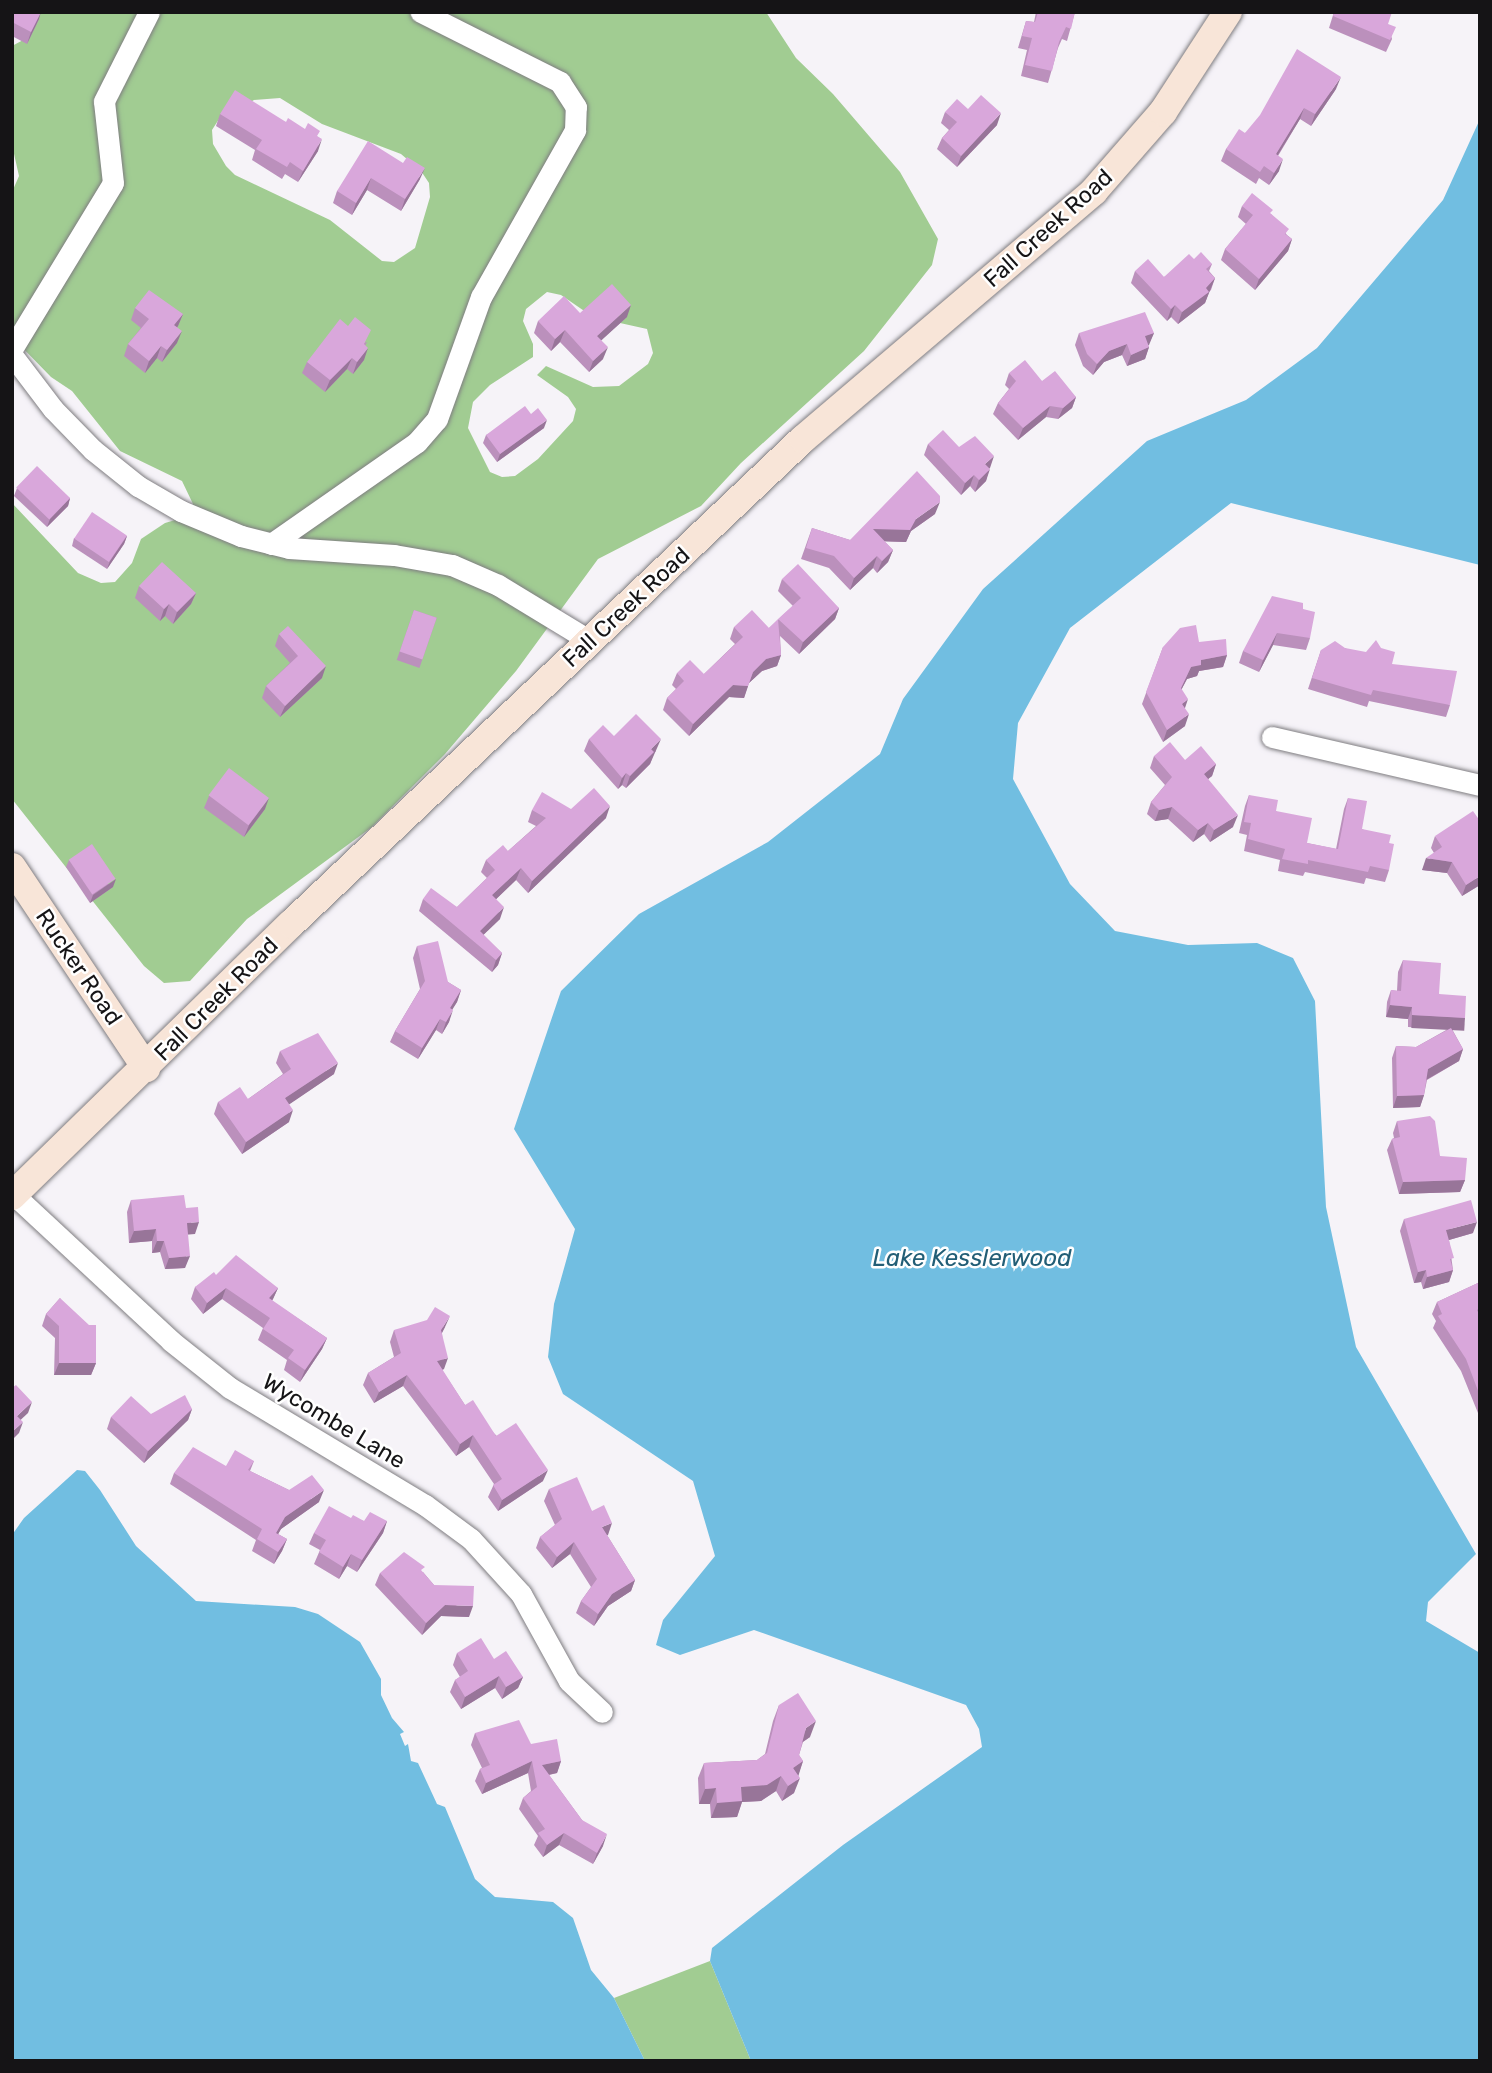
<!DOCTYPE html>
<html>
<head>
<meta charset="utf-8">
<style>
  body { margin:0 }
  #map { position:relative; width:1492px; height:2073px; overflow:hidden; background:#f6f3f8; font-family:Rubik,sans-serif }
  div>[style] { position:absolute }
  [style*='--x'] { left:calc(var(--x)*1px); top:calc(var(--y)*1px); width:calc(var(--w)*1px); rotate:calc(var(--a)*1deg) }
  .forest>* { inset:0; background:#a1cc92 }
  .water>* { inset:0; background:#71bee1 }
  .roads { filter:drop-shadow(0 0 2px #7f7d81) drop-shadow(0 0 2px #7f7d81) }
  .street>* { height:21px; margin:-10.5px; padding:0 10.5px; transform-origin:10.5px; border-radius:10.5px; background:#fff }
  .secondary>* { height:28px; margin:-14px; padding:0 14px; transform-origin:14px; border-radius:14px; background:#f8e5d8 }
  .wall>* { inset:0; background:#bb90bc; transform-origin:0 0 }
  .shaded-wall>* { inset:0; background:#987599; transform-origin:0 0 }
  .building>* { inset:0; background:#d9a7db; transform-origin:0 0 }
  span { translate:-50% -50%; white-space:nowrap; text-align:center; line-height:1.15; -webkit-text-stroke:5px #fff; paint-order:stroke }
  .street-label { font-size:23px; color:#151416 }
  .water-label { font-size:24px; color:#225e76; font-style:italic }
  .frame { position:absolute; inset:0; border:14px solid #151416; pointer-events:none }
</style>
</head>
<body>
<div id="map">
  <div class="forest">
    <div style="clip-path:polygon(evenodd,32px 12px,766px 12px,796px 58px,833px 94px,900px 172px,938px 239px,932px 265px,864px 351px,741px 463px,701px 506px,598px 559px,516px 671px,445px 754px,372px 827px,247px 919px,190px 981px,164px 983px,144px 966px,12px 799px,12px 503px,78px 573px,101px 583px,115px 582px,132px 563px,141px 539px,165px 523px,189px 516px,193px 504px,182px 481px,120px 451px,72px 391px,51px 377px,12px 337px,12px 192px,19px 176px,12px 145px,12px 46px,25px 39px,32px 12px,280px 98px,322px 124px,401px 154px,421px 171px,429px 183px,430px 197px,415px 248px,394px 262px,382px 261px,330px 220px,235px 175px,226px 166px,213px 144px,212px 130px,219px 119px,254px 100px,280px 98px,32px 12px,547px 292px,561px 295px,593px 317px,647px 329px,653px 353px,648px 364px,619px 386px,593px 387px,546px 366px,537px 375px,568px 397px,576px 409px,573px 421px,538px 459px,515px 476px,502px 477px,490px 472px,468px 428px,473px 402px,490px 385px,533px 357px,533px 344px,523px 321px,526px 309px,547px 292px)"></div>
    <div style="clip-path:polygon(710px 1961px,751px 2061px,645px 2061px,614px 1998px)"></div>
  </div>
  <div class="water">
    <div style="clip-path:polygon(1480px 119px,1480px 565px,1231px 503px,1070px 628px,1018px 723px,1013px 779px,1070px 884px,1115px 931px,1188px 945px,1257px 943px,1293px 958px,1315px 1001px,1326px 1207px,1356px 1347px,1476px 1554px,1428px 1602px,1426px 1621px,1480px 1653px,1480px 2061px,751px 2061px,710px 1961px,712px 1948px,843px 1845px,982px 1747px,979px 1729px,966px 1705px,754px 1630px,680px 1655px,656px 1645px,663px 1620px,715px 1556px,693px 1481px,563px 1394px,548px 1357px,554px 1304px,575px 1229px,514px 1129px,561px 991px,639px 914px,768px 842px,880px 754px,903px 699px,983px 589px,1147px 441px,1246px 400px,1317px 348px,1443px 200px)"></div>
    <div style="clip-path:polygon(77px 1470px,85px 1471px,100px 1490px,136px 1546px,196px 1601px,295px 1607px,318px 1614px,360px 1642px,381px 1679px,381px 1695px,392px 1718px,404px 1732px,400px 1734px,405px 1746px,408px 1744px,411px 1761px,418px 1763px,437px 1804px,445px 1807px,475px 1879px,495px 1897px,553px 1902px,573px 1918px,591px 1970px,614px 1998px,645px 2061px,12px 2061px,12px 1535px,24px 1518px)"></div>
  </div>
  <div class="roads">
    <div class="street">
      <div style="--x:12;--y:349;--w:194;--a:-58.7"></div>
      <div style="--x:113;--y:183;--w:82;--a:-96.3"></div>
      <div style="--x:104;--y:101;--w:100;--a:-63.2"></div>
      <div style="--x:12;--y:355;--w:68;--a:52.8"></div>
      <div style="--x:53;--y:409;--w:57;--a:45.7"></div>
      <div style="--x:93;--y:450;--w:58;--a:38.7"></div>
      <div style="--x:138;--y:486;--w:50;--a:30.2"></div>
      <div style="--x:181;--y:511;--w:65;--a:22.6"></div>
      <div style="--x:241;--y:536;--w:49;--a:14"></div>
      <div style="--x:289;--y:548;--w:105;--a:3.8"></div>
      <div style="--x:394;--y:555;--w:59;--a:9.8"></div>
      <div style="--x:452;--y:565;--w:50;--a:23.5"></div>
      <div style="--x:498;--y:585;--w:108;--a:31.3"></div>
      <div style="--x:271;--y:544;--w:178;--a:-34.9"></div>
      <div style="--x:417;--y:442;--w:30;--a:-49"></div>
      <div style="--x:437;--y:419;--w:130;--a:-70.2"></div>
      <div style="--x:481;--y:297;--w:192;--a:-60.6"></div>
      <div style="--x:575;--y:130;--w:23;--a:-88"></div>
      <div style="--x:576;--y:107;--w:30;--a:-123"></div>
      <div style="--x:560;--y:82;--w:156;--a:-153.3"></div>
      <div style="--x:1272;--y:737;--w:213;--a:13"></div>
      <div style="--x:12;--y:1193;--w:217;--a:42.9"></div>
      <div style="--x:171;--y:1341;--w:75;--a:38.5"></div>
      <div style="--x:230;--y:1388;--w:227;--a:31"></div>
      <div style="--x:425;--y:1505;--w:57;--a:36.5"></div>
      <div style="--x:471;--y:1539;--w:74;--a:47.7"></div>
      <div style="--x:521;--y:1594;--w:99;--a:61.1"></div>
      <div style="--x:569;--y:1681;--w:45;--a:43.2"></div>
    </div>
    <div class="secondary">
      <div style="--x:12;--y:867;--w:242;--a:56.3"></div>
      <div style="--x:12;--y:1196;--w:390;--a:-44.3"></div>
      <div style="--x:291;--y:924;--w:705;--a:-43.45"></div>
      <div style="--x:803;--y:439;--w:382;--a:-40.4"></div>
      <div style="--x:1094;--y:191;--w:105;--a:-48.9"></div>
      <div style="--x:1163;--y:112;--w:119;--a:-57"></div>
    </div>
  </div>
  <div class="wall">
    <div style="clip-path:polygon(12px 12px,39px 19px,27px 44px,12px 36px)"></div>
    <div style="clip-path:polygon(1036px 12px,1075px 12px,1067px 41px,1062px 39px,1058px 48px,1048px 83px,1021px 76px,1027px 50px,1018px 48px,1026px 21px,1034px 22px)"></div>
    <div style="clip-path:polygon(1334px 12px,1388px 24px,1392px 39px,1386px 52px,1329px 28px)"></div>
    <div style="clip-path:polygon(1336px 89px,1311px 126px,1300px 119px,1278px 156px,1279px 171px,1269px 185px,1259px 178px,1256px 184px,1221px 161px,1226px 149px,1245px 133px)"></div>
    <div style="clip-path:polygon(945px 112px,997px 125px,957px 167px,937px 149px,942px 138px,949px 130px,941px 123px)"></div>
    <div style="clip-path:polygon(220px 114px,286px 122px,318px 137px,318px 151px,298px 182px,285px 174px,282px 179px,252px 160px,255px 150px,216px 126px)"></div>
    <div style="clip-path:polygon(403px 163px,420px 179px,401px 211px,367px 190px,352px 215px,333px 203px,337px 191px)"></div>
    <div style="clip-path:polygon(1242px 206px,1271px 214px,1287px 235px,1292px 239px,1288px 251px,1255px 290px,1221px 260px,1225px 249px,1246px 224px,1238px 217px)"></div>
    <div style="clip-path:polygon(1194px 259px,1212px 264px,1209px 271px,1215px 278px,1211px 290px,1209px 292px,1205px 303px,1178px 324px,1171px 317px,1167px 321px,1131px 283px,1135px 271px,1164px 277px)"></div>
    <div style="clip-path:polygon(135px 308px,183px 314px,177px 328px,177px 343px,162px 362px,157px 358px,145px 373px,124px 356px,128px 344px,141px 328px,131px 320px)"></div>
    <div style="clip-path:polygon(580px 313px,627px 317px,601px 340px,603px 359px,589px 372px,560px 342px,551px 351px,534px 333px,538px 321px)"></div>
    <div style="clip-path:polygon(1079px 333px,1154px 333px,1148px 345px,1149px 347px,1145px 359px,1127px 366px,1122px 355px,1104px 362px,1093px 375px,1083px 366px,1075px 345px)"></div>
    <div style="clip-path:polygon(367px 342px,365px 346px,364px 360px,353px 374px,347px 369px,325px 392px,302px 373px,307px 362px)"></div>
    <div style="clip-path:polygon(1009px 373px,1042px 381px,1076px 397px,1072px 408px,1058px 419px,1046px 417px,1018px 440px,993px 414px,998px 403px,1009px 389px,1005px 385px)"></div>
    <div style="clip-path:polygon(531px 414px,544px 428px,497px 462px,483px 443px,486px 435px)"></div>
    <div style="clip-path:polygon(928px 444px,959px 447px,989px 468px,986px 481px,975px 492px,970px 486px,961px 495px,924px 455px)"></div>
    <div style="clip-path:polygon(17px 488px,70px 498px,68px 506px,47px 527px,14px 496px)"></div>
    <div style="clip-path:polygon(935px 514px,911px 531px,906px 542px,884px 541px,893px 550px,888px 562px,877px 573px,873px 568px,850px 590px,829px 568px,801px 559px,812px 528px,850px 540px)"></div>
    <div style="clip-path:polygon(127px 536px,124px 544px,107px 569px,72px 546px,74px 538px)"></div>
    <div style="clip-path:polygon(782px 579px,839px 608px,835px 619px,799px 654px,780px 636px,781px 655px,777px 666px,762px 671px,749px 683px,744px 698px,729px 697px,689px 736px,663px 710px,667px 698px,676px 689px,672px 685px,677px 673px,704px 674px,735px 644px,730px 639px,734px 627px,769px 628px,793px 606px,778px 591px)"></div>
    <div style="clip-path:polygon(139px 586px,196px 593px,191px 604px,173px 624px,165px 616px,160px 621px,135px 598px)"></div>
    <div style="clip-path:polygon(1303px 609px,1310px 638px,1306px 650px,1273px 645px,1259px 672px,1239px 663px,1243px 651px)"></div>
    <div style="left:414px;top:610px;width:24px;height:53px;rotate:19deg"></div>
    <div style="clip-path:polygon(279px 634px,322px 678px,280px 717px,262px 698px,266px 686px,290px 663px,275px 646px)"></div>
    <div style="clip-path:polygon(1199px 642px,1227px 655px,1223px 667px,1199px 671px,1197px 676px,1187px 679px,1181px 690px,1185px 708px,1185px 726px,1163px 742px,1142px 704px,1163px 647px)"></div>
    <div style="clip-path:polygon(1345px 648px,1450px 705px,1446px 717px,1369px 701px,1367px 707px,1308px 689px,1321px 650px)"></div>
    <div style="clip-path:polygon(614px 736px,656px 751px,654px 753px,650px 764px,626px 788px,622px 785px,618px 789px,584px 751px,589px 739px)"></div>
    <div style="clip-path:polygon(1154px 756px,1216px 764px,1212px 776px,1208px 779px,1233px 827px,1210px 842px,1204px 834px,1193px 842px,1168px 819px,1155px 821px,1147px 814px,1151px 802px,1165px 785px,1150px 768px)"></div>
    <div style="clip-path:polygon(1249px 795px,1276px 811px,1307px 843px,1336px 849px,1344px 809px,1348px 798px,1362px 829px,1389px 843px,1389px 870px,1385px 882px,1366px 878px,1364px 884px,1305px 872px,1303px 876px,1278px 871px,1280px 860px,1244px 851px,1247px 835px,1239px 833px,1245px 806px)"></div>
    <div style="clip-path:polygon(209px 796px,265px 809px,244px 837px,204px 808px)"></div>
    <div style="clip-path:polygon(571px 809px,606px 818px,528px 893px,516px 880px,496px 899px,500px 919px,483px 935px,502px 953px,498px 965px,492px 972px,419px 911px,423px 899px,457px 907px,487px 878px,481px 872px,486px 860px,508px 851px,536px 826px,528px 822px,532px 810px)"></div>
    <div style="clip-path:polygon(1435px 836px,1480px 885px,1462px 896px,1447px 873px,1422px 870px,1434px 853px,1431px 848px)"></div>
    <div style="clip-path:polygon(69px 860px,113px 887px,90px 903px,66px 867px)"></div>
    <div style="clip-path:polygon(417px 946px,448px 982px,461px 990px,457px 1002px,452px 1009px,449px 1022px,442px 1034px,436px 1030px,418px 1059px,390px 1042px,395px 1031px,420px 989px,413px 958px)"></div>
    <div style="clip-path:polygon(1403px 960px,1465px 1018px,1460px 1030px,1452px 1029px,1463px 1049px,1459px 1061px,1427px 1080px,1424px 1095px,1420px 1107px,1393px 1108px,1392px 1058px,1396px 1046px,1416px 1047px,1448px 1029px,1408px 1027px,1408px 1019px,1386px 1017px,1387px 1002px,1391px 990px,1397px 991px,1398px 972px)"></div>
    <div style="clip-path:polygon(280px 1051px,334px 1074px,289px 1104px,289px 1122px,242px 1154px,214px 1114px,218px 1102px,248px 1099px,283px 1074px,276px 1063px)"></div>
    <div style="clip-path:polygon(1397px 1121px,1440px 1156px,1465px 1180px,1460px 1192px,1399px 1194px,1387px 1150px,1392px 1139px,1394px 1138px,1393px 1133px)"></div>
    <div style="clip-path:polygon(131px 1200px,186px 1208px,195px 1234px,188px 1234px,185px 1268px,165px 1269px,160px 1252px,152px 1253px,152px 1241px,129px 1243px,127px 1212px)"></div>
    <div style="clip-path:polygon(1404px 1219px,1473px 1233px,1449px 1240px,1453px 1270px,1449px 1282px,1423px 1289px,1421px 1282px,1414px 1283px,1400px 1231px)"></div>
    <div style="clip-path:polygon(216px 1275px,278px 1288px,272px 1301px,327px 1338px,322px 1349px,300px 1382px,284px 1370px,287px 1360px,258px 1340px,263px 1328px,222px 1299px,203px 1314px,191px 1299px,195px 1287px)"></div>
    <div style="clip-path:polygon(1480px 1282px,1480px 1418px,1461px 1371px,1433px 1328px,1436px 1321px,1432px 1314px,1437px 1302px)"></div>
    <div style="clip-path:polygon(60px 1298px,96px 1363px,91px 1375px,54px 1375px,55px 1338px,42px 1326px,46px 1314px)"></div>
    <div style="clip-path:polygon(445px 1327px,442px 1333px,444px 1369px,442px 1370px,465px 1405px,543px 1481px,498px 1511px,488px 1497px,494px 1484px,469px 1447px,456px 1456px,403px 1386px,374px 1403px,363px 1385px,368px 1373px,394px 1357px,390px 1342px,394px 1330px)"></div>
    <div style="clip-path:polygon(192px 1409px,188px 1420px,144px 1463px,107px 1429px,111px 1417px,151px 1414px)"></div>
    <div style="clip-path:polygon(254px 1461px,250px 1471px,289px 1490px,319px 1502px,281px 1529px,278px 1534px,287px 1539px,282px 1551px,274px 1564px,252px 1551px,256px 1540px,170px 1484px,174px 1473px,226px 1466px)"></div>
    <div style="clip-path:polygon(549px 1489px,592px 1511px,635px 1580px,631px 1591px,608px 1606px,594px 1626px,576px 1613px,581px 1601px,591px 1587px,570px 1554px,552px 1568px,536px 1548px,540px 1537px,555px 1525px,544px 1501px)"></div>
    <div style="clip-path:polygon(351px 1518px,364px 1521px,387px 1521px,383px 1533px,357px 1572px,347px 1566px,339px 1579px,314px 1564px,320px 1550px,309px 1544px,314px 1533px)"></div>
    <div style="clip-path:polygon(423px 1572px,434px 1585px,469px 1617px,441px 1616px,422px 1635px,375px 1585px,380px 1573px)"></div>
    <div style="clip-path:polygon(457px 1653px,494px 1659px,523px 1677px,518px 1688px,502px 1699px,495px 1688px,461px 1709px,450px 1692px,455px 1680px,460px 1677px,453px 1665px)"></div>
    <div style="clip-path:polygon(779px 1705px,810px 1737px,803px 1742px,799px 1755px,803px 1761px,798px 1775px,794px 1793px,782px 1801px,776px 1791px,761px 1801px,742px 1802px,737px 1817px,711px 1818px,710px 1804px,699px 1804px,698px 1778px,704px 1763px,757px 1760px,765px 1754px,773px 1721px)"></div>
    <div style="clip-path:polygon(475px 1733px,531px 1744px,561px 1761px,557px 1773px,549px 1775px,582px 1820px,603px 1846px,593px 1864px,559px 1845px,543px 1857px,534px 1845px,538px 1836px,519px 1809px,523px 1798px,531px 1791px,528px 1773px,482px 1794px,475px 1781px,480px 1769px,482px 1768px,471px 1745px)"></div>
  </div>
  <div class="shaded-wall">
    <div style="clip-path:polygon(41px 12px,39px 19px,27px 44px,31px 32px)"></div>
    <div style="clip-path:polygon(1341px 77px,1336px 89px,1311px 126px,1315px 114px)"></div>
    <div style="clip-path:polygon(1304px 108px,1300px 119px,1271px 166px,1276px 154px)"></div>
    <div style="clip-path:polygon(1001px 113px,997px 125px,957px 167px,961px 156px)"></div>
    <div style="clip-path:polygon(322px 139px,318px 151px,298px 182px,303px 171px)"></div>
    <div style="clip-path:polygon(1283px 159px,1279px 171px,1269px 185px,1274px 173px)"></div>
    <div style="clip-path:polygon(425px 168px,420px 179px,401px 211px,405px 199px)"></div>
    <div style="clip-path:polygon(371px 178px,367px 190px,352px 215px,356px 203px)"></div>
    <div style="clip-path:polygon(1292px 239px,1288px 251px,1255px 290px,1259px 279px)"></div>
    <div style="clip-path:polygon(1215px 278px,1205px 303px,1178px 324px,1182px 312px)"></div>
    <div style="clip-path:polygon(631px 305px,627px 317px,593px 348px,597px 336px)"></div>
    <div style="clip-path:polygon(1175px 305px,1171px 317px,1167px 321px,1171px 309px)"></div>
    <div style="clip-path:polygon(183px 314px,178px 326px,170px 337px,174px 325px)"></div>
    <div style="clip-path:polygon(565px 330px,560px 342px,551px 351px,555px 339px)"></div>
    <div style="clip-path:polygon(182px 331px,177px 343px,162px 362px,167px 350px)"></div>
    <div style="clip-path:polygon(1154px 333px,1149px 345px,1141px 348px,1145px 336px)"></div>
    <div style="clip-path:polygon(1127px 344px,1122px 355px,1104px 362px,1093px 375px,1097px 364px,1109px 351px)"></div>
    <div style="clip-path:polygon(161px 346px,157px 358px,145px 373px,149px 361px)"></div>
    <div style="clip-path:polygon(608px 347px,603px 359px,589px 372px,593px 361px)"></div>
    <div style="clip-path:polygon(1149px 347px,1145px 359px,1127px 366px,1131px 355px)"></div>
    <div style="clip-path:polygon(368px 348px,364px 360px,353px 374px,357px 362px)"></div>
    <div style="clip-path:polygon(352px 358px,347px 369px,325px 392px,330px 380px)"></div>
    <div style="clip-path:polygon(1076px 397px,1072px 408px,1058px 419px,1063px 408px)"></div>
    <div style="clip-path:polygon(1050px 406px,1046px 417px,1018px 440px,1023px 428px)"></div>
    <div style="clip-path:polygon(547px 420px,544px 428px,497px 462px,500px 454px)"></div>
    <div style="clip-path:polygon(994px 456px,990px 468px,981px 476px,985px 464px)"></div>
    <div style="clip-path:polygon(990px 469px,986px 481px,975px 492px,979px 480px)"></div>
    <div style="clip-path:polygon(974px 475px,970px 486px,961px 495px,965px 483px)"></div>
    <div style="clip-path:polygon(70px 498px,68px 506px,47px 527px,50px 519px)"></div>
    <div style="clip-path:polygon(940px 502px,935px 514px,911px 531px,906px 542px,868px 541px,873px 529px,916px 519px)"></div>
    <div style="clip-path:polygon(127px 536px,124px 544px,107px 569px,110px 561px)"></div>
    <div style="clip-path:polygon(893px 550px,888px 562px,877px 573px,882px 561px)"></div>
    <div style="clip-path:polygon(877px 556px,873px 568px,850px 590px,854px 578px)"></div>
    <div style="clip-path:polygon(196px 593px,191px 604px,173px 624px,177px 612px)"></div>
    <div style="clip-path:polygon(169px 604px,165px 616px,160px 621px,164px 609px)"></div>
    <div style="clip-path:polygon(839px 608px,835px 619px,799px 654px,803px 642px)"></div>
    <div style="clip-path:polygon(1277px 633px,1273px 645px,1259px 672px,1263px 660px)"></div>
    <div style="clip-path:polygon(781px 655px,777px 666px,762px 671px,749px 683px,753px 672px,766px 659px)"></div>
    <div style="clip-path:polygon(1227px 655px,1223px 667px,1199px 671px,1197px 676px,1187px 679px,1176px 700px,1181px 688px,1191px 667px,1201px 660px)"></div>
    <div style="clip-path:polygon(326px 666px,322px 678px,280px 717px,285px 706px)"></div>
    <div style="clip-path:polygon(733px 685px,748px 686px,744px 698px,729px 697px,689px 736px,693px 724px)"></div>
    <div style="clip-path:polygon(1188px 699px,1184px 711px,1182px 704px)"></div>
    <div style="clip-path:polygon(1189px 714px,1185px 726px,1163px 742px,1167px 730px)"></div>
    <div style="clip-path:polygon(661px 739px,650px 764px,626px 788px,630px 776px,651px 749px)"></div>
    <div style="clip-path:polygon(1216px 764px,1212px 776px,1199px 786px,1204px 774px)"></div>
    <div style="clip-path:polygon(626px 773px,622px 785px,618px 789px,622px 778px)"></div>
    <div style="clip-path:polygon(269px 798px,265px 809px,244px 837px,249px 825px)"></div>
    <div style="clip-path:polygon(610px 806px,606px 818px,528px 893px,532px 881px)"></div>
    <div style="clip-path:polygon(1172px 807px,1168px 819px,1155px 821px,1159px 810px)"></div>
    <div style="clip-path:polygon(1238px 815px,1233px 827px,1210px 842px,1214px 830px)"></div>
    <div style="clip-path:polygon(1208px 823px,1204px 834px,1193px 842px,1198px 830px)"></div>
    <div style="clip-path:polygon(1426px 858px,1452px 862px,1447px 873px,1422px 870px)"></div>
    <div style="clip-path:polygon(521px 868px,516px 880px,488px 907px,492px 895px)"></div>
    <div style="clip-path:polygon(1480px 876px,1480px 885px,1462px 896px,1466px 885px)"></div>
    <div style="clip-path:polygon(116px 879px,113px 887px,90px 903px,93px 895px)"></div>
    <div style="clip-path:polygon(504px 907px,500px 919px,475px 943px,480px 931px)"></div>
    <div style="clip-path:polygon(502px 953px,498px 965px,492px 972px,496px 960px)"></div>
    <div style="clip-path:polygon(461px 990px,457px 1002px,446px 1020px,450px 1008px)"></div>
    <div style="clip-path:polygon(1390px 1005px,1412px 1007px,1408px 1019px,1386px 1017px)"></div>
    <div style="clip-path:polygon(453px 1010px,449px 1022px,442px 1034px,446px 1022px)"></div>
    <div style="left:1412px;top:1015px;width:53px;height:13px;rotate:3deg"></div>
    <div style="clip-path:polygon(440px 1019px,436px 1030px,418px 1059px,422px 1048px)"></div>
    <div style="clip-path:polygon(1463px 1049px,1459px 1061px,1424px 1081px,1428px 1069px)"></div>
    <div style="clip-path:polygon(338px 1063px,334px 1074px,281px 1110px,285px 1098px)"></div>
    <div style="clip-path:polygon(1424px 1095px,1420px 1107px,1393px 1108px,1397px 1096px)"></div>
    <div style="clip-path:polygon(293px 1110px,289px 1122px,242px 1154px,246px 1142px)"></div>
    <div style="clip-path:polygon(1465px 1180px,1460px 1192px,1399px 1194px,1403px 1182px)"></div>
    <div style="clip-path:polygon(199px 1222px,195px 1234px,183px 1235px,187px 1223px)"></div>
    <div style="clip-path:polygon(1477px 1222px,1473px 1233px,1442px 1242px,1446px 1230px)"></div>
    <div style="clip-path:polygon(156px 1229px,152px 1241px,129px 1243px,134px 1231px)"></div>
    <div style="clip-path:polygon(157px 1241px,164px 1241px,160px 1252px,152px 1253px)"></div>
    <div style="clip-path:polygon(190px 1256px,185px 1268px,165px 1269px,169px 1258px)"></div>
    <div style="clip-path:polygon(1426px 1270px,1421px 1282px,1414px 1283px,1418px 1272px)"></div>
    <div style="clip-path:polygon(1453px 1270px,1449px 1282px,1423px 1289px,1427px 1277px)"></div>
    <div style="clip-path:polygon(226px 1288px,222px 1299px,203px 1314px,207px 1303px)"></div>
    <div style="clip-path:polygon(278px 1288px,273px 1299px,265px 1310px,269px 1298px)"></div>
    <div style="clip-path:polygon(450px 1316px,445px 1327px,437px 1342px,441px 1330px)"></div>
    <div style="clip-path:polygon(327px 1338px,322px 1349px,300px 1382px,305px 1370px)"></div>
    <div style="clip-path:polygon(448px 1358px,444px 1369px,432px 1373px,437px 1361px)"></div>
    <div style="clip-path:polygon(59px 1363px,96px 1363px,91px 1375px,54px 1375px)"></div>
    <div style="clip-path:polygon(407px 1375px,403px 1386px,374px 1403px,379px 1392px)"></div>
    <div style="clip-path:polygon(32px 1402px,28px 1413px,13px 1427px,17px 1416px)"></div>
    <div style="clip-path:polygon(192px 1409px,188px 1420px,144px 1463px,148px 1451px)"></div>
    <div style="clip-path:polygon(23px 1422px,19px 1433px,12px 1440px,12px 1432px)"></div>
    <div style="clip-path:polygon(473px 1435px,469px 1447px,456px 1456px,460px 1444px)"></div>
    <div style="clip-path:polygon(548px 1470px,543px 1481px,498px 1511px,502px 1500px)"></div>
    <div style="clip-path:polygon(324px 1490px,319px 1502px,281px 1529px,272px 1545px,276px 1533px,285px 1517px)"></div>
    <div style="clip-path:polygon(387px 1521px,383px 1533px,357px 1572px,362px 1560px)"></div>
    <div style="clip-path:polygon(612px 1523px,608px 1535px,598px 1539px,602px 1527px)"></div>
    <div style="clip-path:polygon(287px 1539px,282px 1551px,274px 1564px,278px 1552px)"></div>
    <div style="clip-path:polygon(574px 1542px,570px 1554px,552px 1568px,557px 1557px)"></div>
    <div style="clip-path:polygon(351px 1554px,347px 1566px,339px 1579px,343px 1567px)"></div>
    <div style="clip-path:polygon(635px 1580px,631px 1591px,608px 1606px,594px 1626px,598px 1614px,612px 1594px)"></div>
    <div style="clip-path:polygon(445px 1605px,473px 1606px,469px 1617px,441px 1616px,422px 1635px,426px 1623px)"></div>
    <div style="clip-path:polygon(499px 1676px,495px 1688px,461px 1709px,465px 1697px)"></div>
    <div style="clip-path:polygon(523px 1677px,518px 1688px,502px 1699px,506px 1687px)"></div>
    <div style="clip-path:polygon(816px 1721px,810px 1737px,801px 1743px,806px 1728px)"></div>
    <div style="clip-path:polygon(532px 1761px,528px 1773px,482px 1794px,486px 1783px)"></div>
    <div style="clip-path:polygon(561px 1761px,557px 1773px,538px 1777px,542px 1765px)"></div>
    <div style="clip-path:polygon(803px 1761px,798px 1777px,793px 1768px)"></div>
    <div style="clip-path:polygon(781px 1776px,776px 1791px,761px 1801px,742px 1802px,737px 1817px,711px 1818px,717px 1803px,741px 1787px)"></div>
    <div style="clip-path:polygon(800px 1778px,794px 1793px,782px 1801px,788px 1786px)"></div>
    <div style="clip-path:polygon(716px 1788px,710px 1804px,699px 1804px,705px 1789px)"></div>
    <div style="clip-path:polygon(564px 1833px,559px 1845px,543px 1857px,547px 1845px)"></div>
    <div style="clip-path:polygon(607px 1834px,603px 1846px,593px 1864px,597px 1853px)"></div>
  </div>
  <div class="building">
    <div style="clip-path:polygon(12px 12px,41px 12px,31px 32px,12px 22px)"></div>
    <div style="clip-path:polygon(1038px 12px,1075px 12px,1071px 29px,1066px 27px,1059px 42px,1052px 71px,1025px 65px,1032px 38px,1022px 36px,1026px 21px,1035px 22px)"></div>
    <div style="clip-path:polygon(1334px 12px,1392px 12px,1388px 24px,1396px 27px,1390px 40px,1333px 16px)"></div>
    <div style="clip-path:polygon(1297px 49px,1341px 77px,1315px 114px,1304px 108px,1276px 154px,1283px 159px,1274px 173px,1264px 166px,1260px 172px,1226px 149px,1239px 129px,1245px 133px,1260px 115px)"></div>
    <div style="clip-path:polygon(235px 90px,286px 122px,288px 118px,305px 129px,308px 123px,320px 131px,317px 136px,322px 139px,303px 171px,290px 162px,287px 167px,256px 149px,262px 140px,220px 114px)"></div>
    <div style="clip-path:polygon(981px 95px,1001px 113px,961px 156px,942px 138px,957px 122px,945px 112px,957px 99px,968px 109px)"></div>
    <div style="clip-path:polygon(368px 141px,403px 163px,407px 157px,425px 168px,405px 199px,371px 178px,356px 203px,337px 191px)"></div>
    <div style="clip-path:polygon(1252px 193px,1273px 210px,1270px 213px,1289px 229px,1285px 234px,1292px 239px,1259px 279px,1225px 249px,1253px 215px,1242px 206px)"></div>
    <div style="clip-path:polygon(1201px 252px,1212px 264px,1206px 269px,1215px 278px,1206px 288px,1209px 292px,1182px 312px,1175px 305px,1171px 309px,1135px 271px,1148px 259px,1164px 277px,1189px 254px,1194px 259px)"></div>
    <div style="clip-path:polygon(612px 284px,631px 305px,597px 336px,608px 347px,593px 361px,565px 330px,555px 339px,538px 321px,564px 296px,580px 313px)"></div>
    <div style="clip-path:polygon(149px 290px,183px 314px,174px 325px,182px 331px,167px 350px,161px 346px,149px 361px,128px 344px,149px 319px,135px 308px)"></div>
    <div style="clip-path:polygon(1145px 312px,1154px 333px,1145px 336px,1149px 347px,1131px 355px,1127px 344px,1109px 351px,1097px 364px,1087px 354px,1079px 333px)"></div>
    <div style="clip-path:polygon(355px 317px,371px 330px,364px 344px,368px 348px,357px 362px,352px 358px,330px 380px,307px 362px,340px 319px,348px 326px)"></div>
    <div style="clip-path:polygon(1025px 360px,1042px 381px,1055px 371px,1076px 397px,1063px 408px,1050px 406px,1023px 428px,998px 403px,1016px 381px,1009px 373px)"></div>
    <div style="clip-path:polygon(525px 406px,531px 414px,538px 408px,547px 420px,500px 454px,486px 435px)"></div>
    <div style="clip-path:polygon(943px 430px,959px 447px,975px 436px,994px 456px,985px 464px,990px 469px,979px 480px,974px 475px,965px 483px,928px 444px)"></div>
    <div style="left:37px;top:466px;width:46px;height:30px;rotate:44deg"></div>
    <div style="clip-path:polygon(917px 471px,940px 496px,940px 502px,916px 519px,910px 530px,873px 529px,893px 550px,882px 561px,877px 556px,854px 578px,834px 556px,806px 548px,812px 528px,850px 540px)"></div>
    <div style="left:92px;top:512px;width:42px;height:32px;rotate:34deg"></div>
    <div style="clip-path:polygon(162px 562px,196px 593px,177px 612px,169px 604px,164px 609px,139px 586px)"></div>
    <div style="clip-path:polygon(798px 564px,839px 608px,803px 642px,778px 619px,801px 598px,782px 579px)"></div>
    <div style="clip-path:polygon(1272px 596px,1303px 603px,1303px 609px,1315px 612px,1310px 638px,1277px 633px,1263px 660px,1243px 651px)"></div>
    <div style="left:414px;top:610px;width:24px;height:44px;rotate:19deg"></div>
    <div style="clip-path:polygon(752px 610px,769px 628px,778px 619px,781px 655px,766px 659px,753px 672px,748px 686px,733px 685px,693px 724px,667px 698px,684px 681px,677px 673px,690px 660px,704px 674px,743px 637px,734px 627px)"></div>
    <div style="clip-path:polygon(1196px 625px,1199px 642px,1226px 639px,1227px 655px,1201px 660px,1201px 665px,1191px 667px,1181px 688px,1188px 699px,1182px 704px,1189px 714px,1167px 730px,1146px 692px,1163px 647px,1180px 628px)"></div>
    <div style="clip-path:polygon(288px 626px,326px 666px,285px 706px,266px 686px,298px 656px,279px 634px)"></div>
    <div style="clip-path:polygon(1376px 640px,1381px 648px,1395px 652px,1392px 664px,1457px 671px,1450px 705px,1373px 690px,1371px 695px,1312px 678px,1321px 650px,1335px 641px,1345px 648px,1366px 652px)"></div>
    <div style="clip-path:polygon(636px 714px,661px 739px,651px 749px,654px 752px,630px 776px,626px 773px,622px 778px,589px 739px,603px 725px,614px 736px)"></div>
    <div style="clip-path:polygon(1170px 742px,1185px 760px,1201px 746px,1216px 764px,1204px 774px,1238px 815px,1214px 830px,1208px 823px,1198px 830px,1172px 807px,1159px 810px,1151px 802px,1172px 777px,1154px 756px)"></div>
    <div style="left:229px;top:768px;width:50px;height:34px;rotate:37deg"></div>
    <div style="clip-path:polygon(594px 788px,610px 806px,532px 881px,521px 868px,492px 895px,504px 907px,480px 931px,502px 953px,496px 960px,423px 899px,431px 888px,457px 907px,495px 870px,486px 860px,503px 845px,508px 851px,546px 818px,532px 810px,542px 792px,571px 809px)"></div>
    <div style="clip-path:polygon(1249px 795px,1278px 800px,1276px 811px,1312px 818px,1307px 843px,1338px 849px,1348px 798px,1367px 801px,1362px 829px,1391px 835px,1389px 843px,1394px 844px,1389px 870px,1370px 866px,1368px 872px,1308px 860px,1308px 864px,1282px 859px,1285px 849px,1248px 839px,1251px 823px,1244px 822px)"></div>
    <div style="clip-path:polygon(1473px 811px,1480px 821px,1480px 831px,1478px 833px,1480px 836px,1480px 876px,1466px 885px,1452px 862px,1426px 858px,1442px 847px,1435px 836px)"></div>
    <div style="left:92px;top:844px;width:42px;height:28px;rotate:56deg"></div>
    <div style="clip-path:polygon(438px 941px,448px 982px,461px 990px,450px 1008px,453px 1010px,446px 1022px,440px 1019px,422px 1048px,395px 1031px,425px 981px,417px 946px)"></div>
    <div style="clip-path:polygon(1403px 960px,1441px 963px,1439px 994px,1466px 996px,1465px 1018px,1412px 1015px,1412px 1007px,1390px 1005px,1391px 990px,1401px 991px)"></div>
    <div style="clip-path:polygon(1451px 1028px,1463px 1049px,1428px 1069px,1424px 1095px,1397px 1096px,1396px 1046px,1416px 1047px)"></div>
    <div style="clip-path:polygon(318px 1033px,338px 1063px,285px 1098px,293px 1110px,246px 1142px,218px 1102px,240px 1087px,248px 1099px,291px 1069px,280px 1051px)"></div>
    <div style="clip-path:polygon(1430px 1116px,1435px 1121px,1440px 1156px,1467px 1158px,1465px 1180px,1403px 1182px,1392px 1139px,1400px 1137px,1397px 1121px)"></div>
    <div style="clip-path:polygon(184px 1195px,186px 1208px,198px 1207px,199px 1222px,187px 1223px,190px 1256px,169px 1258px,164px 1241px,157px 1241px,156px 1229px,134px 1231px,131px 1200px)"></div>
    <div style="clip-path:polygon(1471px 1200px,1477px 1222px,1446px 1230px,1454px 1258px,1450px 1259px,1453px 1270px,1427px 1277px,1426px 1270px,1418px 1272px,1404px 1219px)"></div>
    <div style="clip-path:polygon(236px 1255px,278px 1288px,269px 1298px,327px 1338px,305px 1370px,288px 1358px,294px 1350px,263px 1329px,270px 1318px,226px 1288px,207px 1303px,195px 1287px,214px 1272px,216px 1275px)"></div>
    <div style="clip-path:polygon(1480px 1282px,1480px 1308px,1477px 1310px,1480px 1316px,1480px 1396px,1466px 1359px,1438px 1316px,1442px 1314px,1437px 1302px)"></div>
    <div style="clip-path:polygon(60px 1298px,89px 1325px,96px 1325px,96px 1363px,59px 1363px,59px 1326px,46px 1314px)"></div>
    <div style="clip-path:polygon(435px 1307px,450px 1316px,441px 1330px,448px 1358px,437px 1361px,465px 1405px,473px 1400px,496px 1436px,516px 1423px,548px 1470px,502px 1500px,493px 1485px,502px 1479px,473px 1435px,460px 1444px,407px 1375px,379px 1392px,368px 1373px,401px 1353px,394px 1330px,427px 1320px)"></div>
    <div style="clip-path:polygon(16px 1385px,32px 1402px,17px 1416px,23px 1422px,12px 1432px,12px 1388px)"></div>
    <div style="clip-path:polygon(185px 1395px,192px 1409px,148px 1451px,111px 1417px,131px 1396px,151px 1414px)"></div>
    <div style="clip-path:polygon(193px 1447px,226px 1466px,235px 1450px,254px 1461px,248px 1470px,289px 1490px,312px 1475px,324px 1490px,285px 1517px,276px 1533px,287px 1539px,278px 1552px,257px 1539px,262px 1529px,174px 1473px)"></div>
    <div style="clip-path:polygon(577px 1477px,592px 1511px,604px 1505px,612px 1523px,602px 1527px,635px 1580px,612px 1594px,598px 1614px,581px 1601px,597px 1579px,574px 1542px,557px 1557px,540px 1537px,562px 1519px,549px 1489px)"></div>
    <div style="clip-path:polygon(329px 1506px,351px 1518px,353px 1515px,364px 1521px,370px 1512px,387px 1521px,362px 1560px,351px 1554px,343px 1567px,319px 1552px,326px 1540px,314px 1533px)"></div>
    <div style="clip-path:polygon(404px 1552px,425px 1567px,421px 1570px,434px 1585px,474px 1586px,473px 1606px,445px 1605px,426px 1623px,380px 1573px)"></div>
    <div style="clip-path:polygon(481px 1638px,494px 1659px,506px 1651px,523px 1677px,506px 1687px,499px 1676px,465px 1697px,455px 1680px,468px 1671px,457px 1653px)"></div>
    <div style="clip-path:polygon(798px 1693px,816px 1721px,806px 1728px,799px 1755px,803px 1761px,793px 1768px,800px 1778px,788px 1786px,781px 1776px,767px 1785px,741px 1787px,742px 1801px,717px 1803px,716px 1788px,705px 1789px,704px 1763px,757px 1760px,767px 1753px,779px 1705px)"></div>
    <div style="clip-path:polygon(519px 1720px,531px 1744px,557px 1739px,561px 1761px,542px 1765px,582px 1820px,607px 1834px,597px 1853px,564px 1833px,547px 1845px,538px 1833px,545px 1829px,523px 1798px,537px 1787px,532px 1761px,486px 1783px,480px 1769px,490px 1765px,475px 1733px)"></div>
  </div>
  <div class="street-label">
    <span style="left:1048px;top:228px;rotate:-42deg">Fall Creek Road</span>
    <span style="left:626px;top:607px;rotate:-43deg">Fall Creek Road</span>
    <span style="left:79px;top:967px;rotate:56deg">Rucker Road</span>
    <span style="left:216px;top:999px;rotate:-45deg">Fall Creek Road</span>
    <span style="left:334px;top:1421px;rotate:31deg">Wycombe Lane</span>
  </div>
  <div class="water-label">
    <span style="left:972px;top:1259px">Lake Kesslerwood</span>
  </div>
  <div class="frame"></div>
</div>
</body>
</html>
